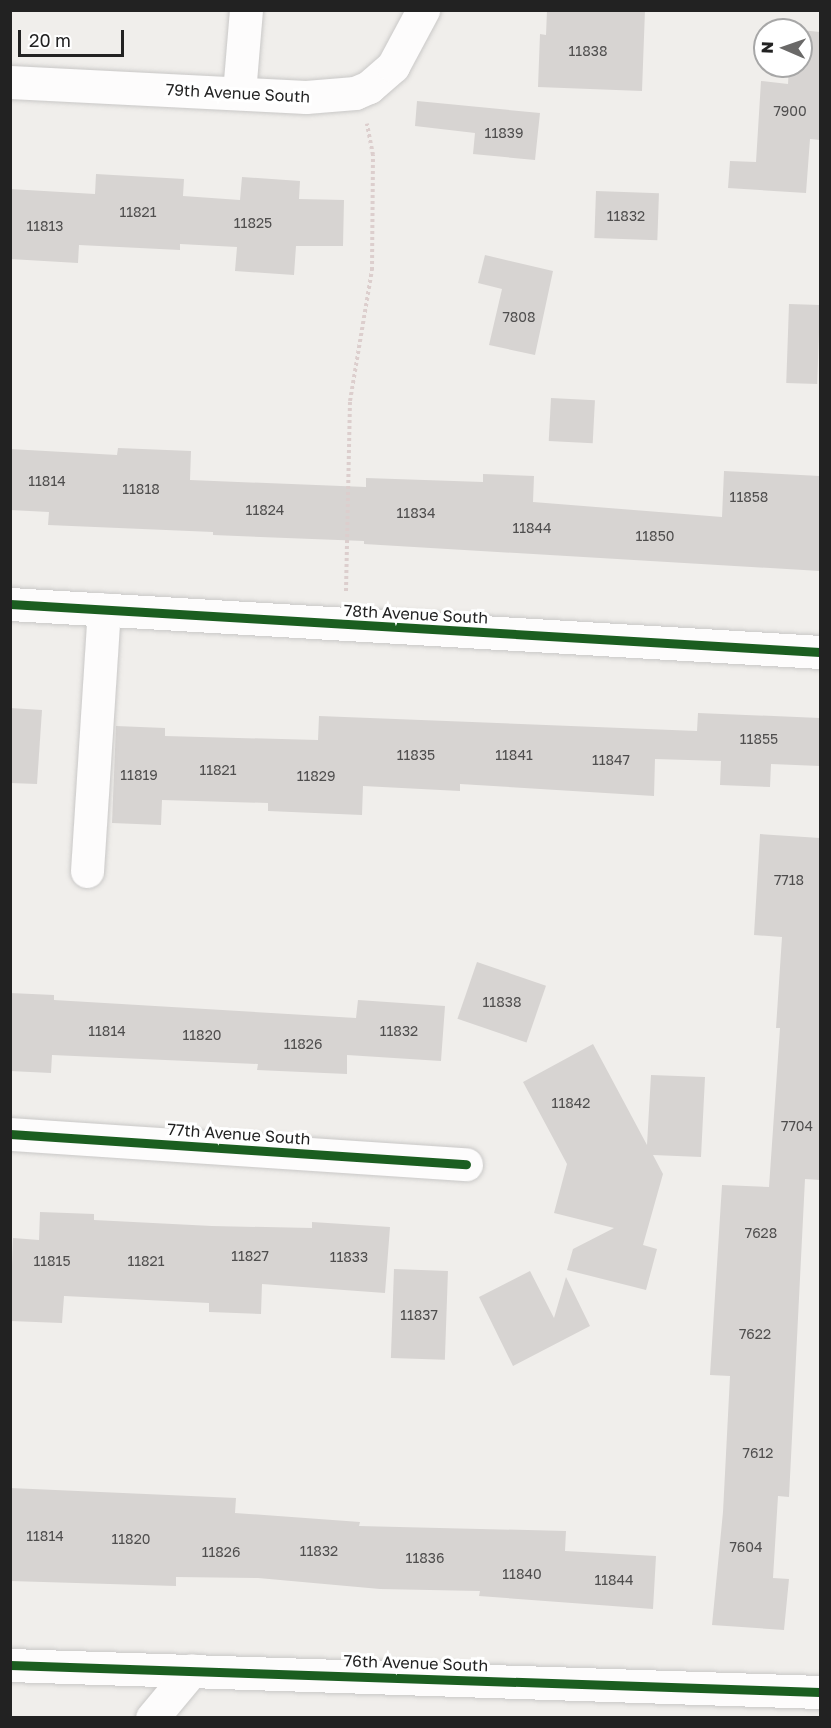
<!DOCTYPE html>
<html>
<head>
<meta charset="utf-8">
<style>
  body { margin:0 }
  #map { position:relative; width:831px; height:1728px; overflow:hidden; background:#f0eeeb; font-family:"Golos Text",sans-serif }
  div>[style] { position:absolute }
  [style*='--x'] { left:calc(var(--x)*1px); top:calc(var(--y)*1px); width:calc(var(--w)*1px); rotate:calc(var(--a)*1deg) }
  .building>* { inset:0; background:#d7d4d2; transform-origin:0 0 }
  .path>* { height:4px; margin-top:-2px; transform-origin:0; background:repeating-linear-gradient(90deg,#dccecd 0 3px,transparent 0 6px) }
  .roads { filter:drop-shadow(0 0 2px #c9c8c7) drop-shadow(0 0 2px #c9c8c7) }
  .minor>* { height:33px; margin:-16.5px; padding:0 16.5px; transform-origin:16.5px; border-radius:16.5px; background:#fdfcfc }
  .cycleway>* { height:9px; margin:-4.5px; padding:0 4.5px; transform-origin:4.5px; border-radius:4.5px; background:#1b5e20 }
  span { translate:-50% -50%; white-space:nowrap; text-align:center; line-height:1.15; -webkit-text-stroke:6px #fff; paint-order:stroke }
  .number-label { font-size:14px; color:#4f4e4e }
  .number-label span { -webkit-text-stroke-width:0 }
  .street-label { font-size:16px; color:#222 }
  .frame { position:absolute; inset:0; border:12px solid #222; pointer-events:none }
  .north { position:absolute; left:753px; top:18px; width:60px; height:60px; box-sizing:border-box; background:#fff; border:2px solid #a7a7a7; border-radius:50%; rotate:272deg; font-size:16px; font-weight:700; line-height:24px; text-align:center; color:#222 }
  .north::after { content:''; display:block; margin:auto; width:21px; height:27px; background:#6a6968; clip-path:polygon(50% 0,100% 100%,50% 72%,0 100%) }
  .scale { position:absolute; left:18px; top:30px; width:106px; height:27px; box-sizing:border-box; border:3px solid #222; border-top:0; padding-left:8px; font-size:18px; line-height:21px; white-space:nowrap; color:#222; -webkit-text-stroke:4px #fff; paint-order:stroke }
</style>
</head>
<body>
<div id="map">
  <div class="building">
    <div style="clip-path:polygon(547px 10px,645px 10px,642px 91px,538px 87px,540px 34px,546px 35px)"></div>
    <div style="clip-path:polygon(801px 30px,820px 32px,820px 140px,810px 139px,806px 193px,728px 188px,730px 161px,756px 162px,761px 81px,788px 84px,789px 66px,801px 66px)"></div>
    <div style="clip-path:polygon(417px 101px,540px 113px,535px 160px,473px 154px,475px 133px,415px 126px)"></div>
    <div style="clip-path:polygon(96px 174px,184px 179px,183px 196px,240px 200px,242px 177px,300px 181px,299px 199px,344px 200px,343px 246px,296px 246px,294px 275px,235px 271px,237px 247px,180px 244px,180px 250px,79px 245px,78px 263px,10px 259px,10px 189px,95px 194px)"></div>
    <div style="left:596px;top:191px;width:63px;height:47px;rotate:2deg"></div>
    <div style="clip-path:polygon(485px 255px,553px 271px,535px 355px,489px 345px,502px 289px,478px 283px)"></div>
    <div style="left:789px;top:304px;width:31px;height:79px;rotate:2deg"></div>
    <div style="left:551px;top:398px;width:44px;height:43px;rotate:3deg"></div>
    <div style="clip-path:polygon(118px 448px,191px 451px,190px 480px,366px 487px,366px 478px,483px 482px,483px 474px,534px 476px,533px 502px,722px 517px,724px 471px,820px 476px,820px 571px,364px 544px,364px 541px,213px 535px,213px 532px,48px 525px,49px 512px,10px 510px,10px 449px,117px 455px)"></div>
    <div style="clip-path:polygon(10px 708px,42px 710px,37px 784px,10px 783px)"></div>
    <div style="clip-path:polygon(698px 713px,820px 718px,820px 766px,771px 764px,770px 787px,720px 785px,721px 761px,655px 759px,654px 796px,460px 784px,460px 791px,363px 786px,362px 815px,268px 811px,268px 803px,162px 800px,161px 825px,112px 823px,116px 726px,165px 728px,165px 736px,318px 740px,319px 716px,697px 731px)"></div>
    <div style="clip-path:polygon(760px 834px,820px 838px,820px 1180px,805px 1179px,789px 1497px,778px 1496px,773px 1578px,789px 1579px,784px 1630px,712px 1625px,723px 1512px,730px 1376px,710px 1375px,722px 1185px,769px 1187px,780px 1028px,776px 1028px,782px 937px,754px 935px)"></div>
    <div style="left:477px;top:962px;width:73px;height:60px;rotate:19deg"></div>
    <div style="clip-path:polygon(10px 993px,54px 995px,54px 1000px,356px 1018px,358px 1000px,445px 1006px,441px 1061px,347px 1055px,347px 1074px,257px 1070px,258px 1064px,52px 1055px,51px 1073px,10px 1071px)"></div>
    <div style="clip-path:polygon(593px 1044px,647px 1145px,651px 1075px,705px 1077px,701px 1157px,653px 1155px,663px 1174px,643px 1245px,657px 1249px,646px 1290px,567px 1270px,573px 1249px,614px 1228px,554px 1213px,567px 1164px,523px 1082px)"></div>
    <div style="clip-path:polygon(40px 1212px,94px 1214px,94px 1220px,212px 1226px,312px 1228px,312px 1222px,390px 1227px,385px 1293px,262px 1284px,261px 1314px,209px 1312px,209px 1303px,64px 1296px,62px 1323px,10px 1321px,13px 1238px,39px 1240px)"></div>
    <div style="left:394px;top:1269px;width:54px;height:89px;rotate:2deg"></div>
    <div style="clip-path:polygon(530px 1271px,554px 1318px,566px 1277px,590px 1326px,513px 1366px,479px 1297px)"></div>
    <div style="clip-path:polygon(10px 1488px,236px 1498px,235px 1513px,360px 1522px,359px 1526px,566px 1531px,565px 1551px,656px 1556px,653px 1609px,479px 1596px,480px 1591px,380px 1589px,258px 1578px,176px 1577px,176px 1586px,10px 1581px)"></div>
  </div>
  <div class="path">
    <div style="--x:346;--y:591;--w:190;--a:-88.8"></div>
    <div style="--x:350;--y:401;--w:133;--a:-80.5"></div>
    <div style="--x:372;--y:270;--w:115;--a:-89.5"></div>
    <div style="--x:373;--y:155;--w:32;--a:-101"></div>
  </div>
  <div class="roads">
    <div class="minor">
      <div style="--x:10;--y:82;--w:296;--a:2.9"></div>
      <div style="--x:306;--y:97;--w:49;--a:-4.7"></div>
      <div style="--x:355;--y:93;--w:15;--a:-23"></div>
      <div style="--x:369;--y:87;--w:32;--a:-41"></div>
      <div style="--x:393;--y:66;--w:64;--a:-61.8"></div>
      <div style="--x:239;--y:93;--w:83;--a:-85.2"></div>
      <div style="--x:10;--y:604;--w:811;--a:3.39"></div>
      <div style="--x:87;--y:871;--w:262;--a:-86.3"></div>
      <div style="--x:10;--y:1134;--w:457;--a:3.8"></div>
      <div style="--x:10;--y:1665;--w:810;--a:1.91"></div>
      <div style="--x:152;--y:1718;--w:62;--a:-50.2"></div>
    </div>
  </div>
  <div class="cycleway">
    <div style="--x:10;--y:604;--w:811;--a:3.39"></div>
    <div style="--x:10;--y:1134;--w:457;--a:3.8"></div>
    <div style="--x:10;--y:1665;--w:810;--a:1.91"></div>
  </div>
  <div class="number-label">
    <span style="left:588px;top:51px">11838</span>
    <span style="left:790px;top:111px">7900</span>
    <span style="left:504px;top:133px">11839</span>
    <span style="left:138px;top:212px">11821</span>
    <span style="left:626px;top:216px">11832</span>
    <span style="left:253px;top:223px">11825</span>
    <span style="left:45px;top:226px">11813</span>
    <span style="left:519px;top:317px">7808</span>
    <span style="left:47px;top:481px">11814</span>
    <span style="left:141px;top:489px">11818</span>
    <span style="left:749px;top:497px">11858</span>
    <span style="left:265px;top:510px">11824</span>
    <span style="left:416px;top:513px">11834</span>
    <span style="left:532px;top:528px">11844</span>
    <span style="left:655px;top:536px">11850</span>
    <span style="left:759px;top:739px">11855</span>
    <span style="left:416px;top:755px">11835</span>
    <span style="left:514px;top:755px">11841</span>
    <span style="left:611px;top:760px">11847</span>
    <span style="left:218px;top:770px">11821</span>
    <span style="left:139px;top:775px">11819</span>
    <span style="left:316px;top:776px">11829</span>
    <span style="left:789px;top:880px">7718</span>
    <span style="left:502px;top:1002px">11838</span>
    <span style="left:107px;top:1031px">11814</span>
    <span style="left:399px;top:1031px">11832</span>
    <span style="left:202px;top:1035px">11820</span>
    <span style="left:303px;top:1044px">11826</span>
    <span style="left:571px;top:1103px">11842</span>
    <span style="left:797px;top:1126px">7704</span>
    <span style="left:761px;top:1233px">7628</span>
    <span style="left:250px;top:1256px">11827</span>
    <span style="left:349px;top:1257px">11833</span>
    <span style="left:52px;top:1261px">11815</span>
    <span style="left:146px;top:1261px">11821</span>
    <span style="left:419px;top:1315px">11837</span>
    <span style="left:755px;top:1334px">7622</span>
    <span style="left:758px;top:1453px">7612</span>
    <span style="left:45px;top:1536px">11814</span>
    <span style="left:131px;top:1539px">11820</span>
    <span style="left:746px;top:1547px">7604</span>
    <span style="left:319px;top:1551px">11832</span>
    <span style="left:221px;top:1552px">11826</span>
    <span style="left:425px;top:1558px">11836</span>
    <span style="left:522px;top:1574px">11840</span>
    <span style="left:614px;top:1580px">11844</span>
  </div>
  <div class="street-label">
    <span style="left:238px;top:93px;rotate:3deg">79th Avenue South</span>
    <span style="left:416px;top:614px;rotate:3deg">78th Avenue South</span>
    <span style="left:239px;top:1134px;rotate:4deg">77th Avenue South</span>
    <span style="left:416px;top:1663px;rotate:2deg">76th Avenue South</span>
  </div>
  <div class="frame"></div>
  <div class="north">N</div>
  <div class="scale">20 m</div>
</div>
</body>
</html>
